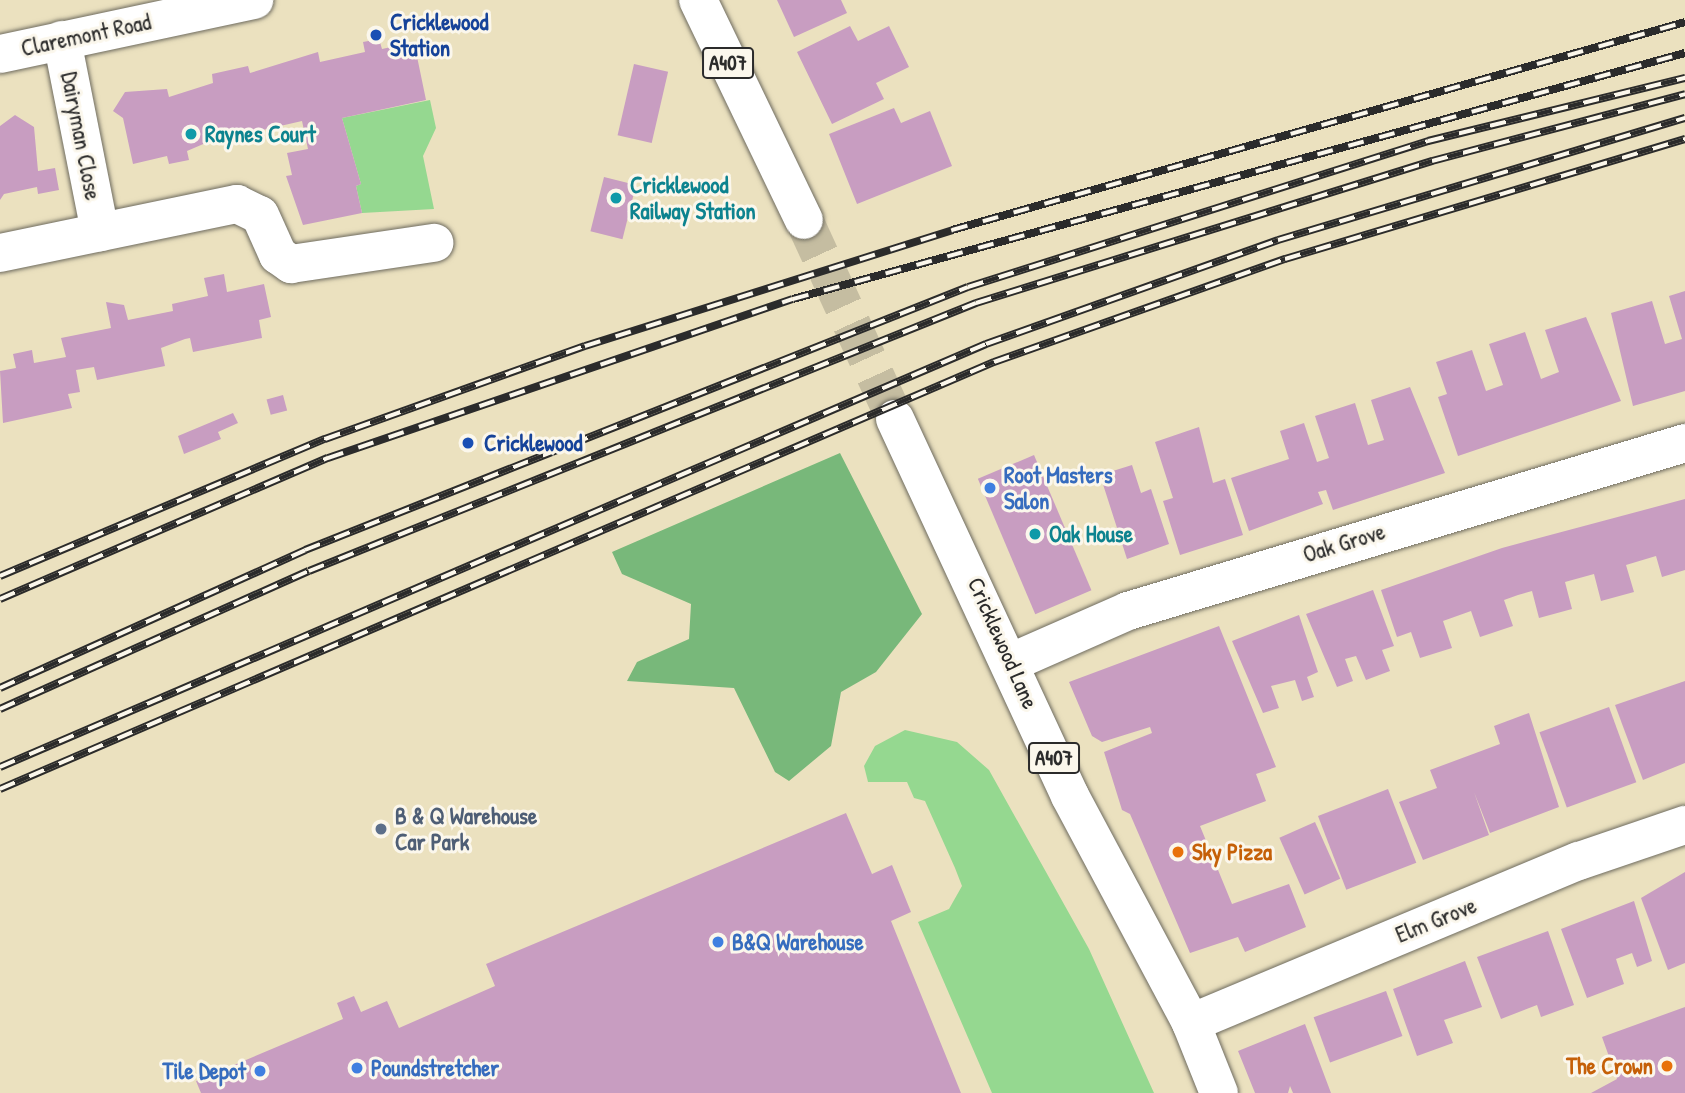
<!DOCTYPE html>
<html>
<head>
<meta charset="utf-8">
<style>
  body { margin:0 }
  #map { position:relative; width:1685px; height:1093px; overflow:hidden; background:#ebe1bf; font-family:"Patrick Hand",sans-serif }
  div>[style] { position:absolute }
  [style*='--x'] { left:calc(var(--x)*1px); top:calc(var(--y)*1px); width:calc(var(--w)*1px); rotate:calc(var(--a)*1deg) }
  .green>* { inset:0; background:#95d890 }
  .forest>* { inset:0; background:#78b87a }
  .building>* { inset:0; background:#c89dc1; transform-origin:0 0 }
  .primary-tunnel>* { height:38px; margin-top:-19px; transform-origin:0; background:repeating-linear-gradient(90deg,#c5bda1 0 38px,transparent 0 57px) }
  .roads { filter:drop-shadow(0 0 2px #6e6b5f) drop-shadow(0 0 2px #6e6b5f) }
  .street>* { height:38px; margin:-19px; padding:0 19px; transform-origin:19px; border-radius:19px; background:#fff }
  .secondary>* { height:38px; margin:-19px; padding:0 19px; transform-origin:19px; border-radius:19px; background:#fff }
  .primary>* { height:38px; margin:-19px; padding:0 19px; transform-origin:19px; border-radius:19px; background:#fff }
  .rail>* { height:8px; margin-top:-4px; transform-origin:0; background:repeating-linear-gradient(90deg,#fbf7ec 0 16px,#2b2b2b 0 32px); box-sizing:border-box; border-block:2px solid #2b2b2b }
  .dots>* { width:19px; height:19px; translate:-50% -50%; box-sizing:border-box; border:4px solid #fbf7ec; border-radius:50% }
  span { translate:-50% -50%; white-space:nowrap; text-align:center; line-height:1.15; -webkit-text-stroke:6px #fbf7ec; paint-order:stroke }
  .shield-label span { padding:2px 5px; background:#fbf7ec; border:2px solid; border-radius:5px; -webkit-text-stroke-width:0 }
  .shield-label { font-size:21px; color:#2b2b2b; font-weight:700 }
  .transit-label { font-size:23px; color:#164399; font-weight:700 }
  .left { translate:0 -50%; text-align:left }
  .street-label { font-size:23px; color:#2b2b2b }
  .culture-label { font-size:23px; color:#0d838f; font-weight:700 }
  .shop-label { font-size:23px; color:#366cbe; font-weight:700 }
  .right { translate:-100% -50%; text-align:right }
  .service-label { font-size:23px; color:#4e5e75; font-weight:700 }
  .food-label { font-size:23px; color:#c56008; font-weight:700 }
</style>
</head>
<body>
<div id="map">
  <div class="green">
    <div style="clip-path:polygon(430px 100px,436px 128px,423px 156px,434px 209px,362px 213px,356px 186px,361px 184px,342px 118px)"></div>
    <div style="clip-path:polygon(905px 730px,957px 742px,989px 770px,1089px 949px,1154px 1093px,992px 1093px,918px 922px,949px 909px,962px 886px,955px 868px,925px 801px,914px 798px,907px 782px,868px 782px,864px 766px,875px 746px)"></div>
  </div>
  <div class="forest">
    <div style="clip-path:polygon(840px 453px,922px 614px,876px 672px,841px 692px,831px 746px,789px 781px,775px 772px,734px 688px,627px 681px,637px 662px,689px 639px,691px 604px,622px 574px,612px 552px)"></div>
  </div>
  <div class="building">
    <div style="clip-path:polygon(777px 0,841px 0,847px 13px,794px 37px)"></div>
    <div style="clip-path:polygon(850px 26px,858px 41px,889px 26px,909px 67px,876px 83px,884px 99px,832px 124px,797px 52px)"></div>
    <div style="clip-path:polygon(379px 39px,382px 49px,414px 42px,426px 100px,342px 118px,361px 184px,356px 186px,362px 213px,303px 225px,286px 176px,292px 175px,287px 153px,308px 149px,302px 121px,254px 132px,255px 137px,208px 142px,187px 151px,189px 160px,169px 164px,167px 156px,133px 164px,123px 118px,113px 111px,125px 92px,167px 89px,169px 97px,213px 83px,212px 74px,248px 66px,250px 73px,318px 52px,320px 62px,365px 52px,363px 42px)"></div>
    <div style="left:634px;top:64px;width:35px;height:73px;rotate:13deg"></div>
    <div style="clip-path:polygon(894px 108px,901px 123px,930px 111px,952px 166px,857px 204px,829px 134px)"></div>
    <div style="clip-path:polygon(15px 115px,34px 127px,38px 171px,55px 168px,59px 190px,38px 194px,37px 187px,4px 194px,0 200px,0 126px)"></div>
    <div style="left:604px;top:177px;width:33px;height:56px;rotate:14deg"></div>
    <div style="clip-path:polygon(224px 274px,227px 292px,264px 284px,271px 317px,259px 320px,262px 338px,193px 352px,190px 338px,185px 339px,161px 348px,165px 366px,97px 380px,94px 367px,76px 370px,80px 392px,68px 394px,72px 408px,3px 423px,0 371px,16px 368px,13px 354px,32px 350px,34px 363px,66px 357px,61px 338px,111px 328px,106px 302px,124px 305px,128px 320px,173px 311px,172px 304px,208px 296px,204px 278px)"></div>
    <div style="clip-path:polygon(1685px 291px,1685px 391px,1633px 406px,1611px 313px,1652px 301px,1665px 344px,1682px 339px,1669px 296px)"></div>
    <div style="clip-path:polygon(1586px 317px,1621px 401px,1458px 456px,1438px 397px,1447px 394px,1436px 362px,1472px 350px,1486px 391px,1503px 385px,1489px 344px,1525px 332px,1541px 379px,1559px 372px,1545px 330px)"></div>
    <div style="clip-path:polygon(1410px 387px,1445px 473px,1333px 510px,1326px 490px,1318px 492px,1323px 504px,1249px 531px,1231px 478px,1289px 459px,1280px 431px,1304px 423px,1317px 462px,1329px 458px,1315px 416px,1355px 403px,1368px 445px,1384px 440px,1371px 400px)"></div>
    <div style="left:283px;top:395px;width:16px;height:17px;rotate:75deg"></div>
    <div style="clip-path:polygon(233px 413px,238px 423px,218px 432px,221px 439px,184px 454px,178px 436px)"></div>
    <div style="clip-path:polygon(1199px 427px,1213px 483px,1225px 479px,1243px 535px,1180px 555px,1163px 501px,1173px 498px,1155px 442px)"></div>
    <div style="left:1034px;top:455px;width:147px;height:61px;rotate:67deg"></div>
    <div style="clip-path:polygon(1132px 465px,1141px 493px,1151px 489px,1169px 544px,1127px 559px,1100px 475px)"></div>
    <div style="clip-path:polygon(1685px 499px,1685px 570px,1662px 577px,1656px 556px,1626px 565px,1634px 592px,1601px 601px,1594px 574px,1565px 582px,1572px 609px,1539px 618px,1532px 591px,1518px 595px,1504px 600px,1513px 626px,1480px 637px,1471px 611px,1443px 621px,1452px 648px,1420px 658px,1411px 632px,1397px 637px,1381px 590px,1502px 548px)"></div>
    <div style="clip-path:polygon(1373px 590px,1394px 646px,1382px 650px,1390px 671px,1366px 680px,1356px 656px,1345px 659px,1353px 681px,1337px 687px,1306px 614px)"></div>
    <div style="clip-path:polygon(1299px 615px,1318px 672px,1307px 677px,1314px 697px,1302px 701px,1295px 680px,1271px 686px,1279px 708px,1263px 713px,1232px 641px)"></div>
    <div style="clip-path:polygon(1219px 626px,1276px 767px,1256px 774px,1266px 801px,1200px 826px,1232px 904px,1289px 884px,1306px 927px,1245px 952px,1238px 937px,1190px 953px,1130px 814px,1122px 810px,1104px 752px,1152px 733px,1150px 727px,1102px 742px,1092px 736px,1069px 682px)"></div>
    <div style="clip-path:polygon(1685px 681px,1685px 763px,1643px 780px,1615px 705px)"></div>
    <div style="left:1609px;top:707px;width:80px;height:74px;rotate:70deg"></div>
    <div style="clip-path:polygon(1529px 713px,1559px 807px,1490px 833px,1474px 792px,1489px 835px,1423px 860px,1399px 802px,1437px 788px,1430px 770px,1500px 744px,1494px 726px)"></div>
    <div style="left:1388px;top:789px;width:79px;height:75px;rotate:69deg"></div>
    <div style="clip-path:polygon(846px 813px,872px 874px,892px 865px,911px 912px,891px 921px,961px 1093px,201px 1093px,196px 1081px,343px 1019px,337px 1003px,354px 996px,361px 1012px,387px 1001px,399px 1028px,495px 986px,486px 964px)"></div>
    <div style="left:1315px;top:822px;width:62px;height:39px;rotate:66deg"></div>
    <div style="clip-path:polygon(1685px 872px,1685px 963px,1668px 970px,1641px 898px)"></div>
    <div style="clip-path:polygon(1634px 901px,1652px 961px,1637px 967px,1632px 953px,1616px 959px,1624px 984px,1587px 998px,1561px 929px)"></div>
    <div style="clip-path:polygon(1548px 931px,1574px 1005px,1541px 1017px,1537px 1005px,1501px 1019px,1477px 957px)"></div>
    <div style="clip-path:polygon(1465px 961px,1482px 1007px,1444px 1020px,1453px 1043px,1417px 1056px,1393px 989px)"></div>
    <div style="left:1386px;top:991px;width:48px;height:77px;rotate:70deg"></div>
    <div style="clip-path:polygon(1685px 1007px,1685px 1093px,1591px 1093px,1617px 1079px,1602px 1037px)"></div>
    <div style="clip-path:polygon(1305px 1024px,1331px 1093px,1293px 1093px,1290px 1086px,1288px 1093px,1255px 1093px,1238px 1051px)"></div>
  </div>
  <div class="primary-tunnel">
    <div style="--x:804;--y:220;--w:219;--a:65.4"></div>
  </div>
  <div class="roads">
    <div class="street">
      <div style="--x:62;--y:40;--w:196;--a:78.8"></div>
      <div style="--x:0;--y:253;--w:242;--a:-11.7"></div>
      <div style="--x:237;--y:204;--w:25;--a:26"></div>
      <div style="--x:260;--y:215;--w:44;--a:65.8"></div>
      <div style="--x:278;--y:255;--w:16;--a:35"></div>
      <div style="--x:291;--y:264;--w:145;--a:-8.4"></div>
      <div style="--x:1012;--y:662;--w:127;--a:-23.7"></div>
      <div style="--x:1128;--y:611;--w:582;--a:-16.78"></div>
      <div style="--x:1191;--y:1023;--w:420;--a:-22.7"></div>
      <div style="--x:1579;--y:861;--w:112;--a:-18.8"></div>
    </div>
    <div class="secondary">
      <div style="--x:0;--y:54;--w:260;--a:-12"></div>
    </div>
    <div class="primary">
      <div style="--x:698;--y:0;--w:244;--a:64.3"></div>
      <div style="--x:895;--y:419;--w:416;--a:65.1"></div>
      <div style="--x:1070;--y:796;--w:257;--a:61.9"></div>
      <div style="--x:1191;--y:1023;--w:75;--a:68.2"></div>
    </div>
  </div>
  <div class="rail">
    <div style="--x:0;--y:576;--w:353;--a:-22.9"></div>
    <div style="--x:325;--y:439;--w:276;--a:-19.7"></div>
    <div style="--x:585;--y:346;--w:385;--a:-17.5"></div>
    <div style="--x:952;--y:230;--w:762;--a:-15.84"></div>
    <div style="--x:0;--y:599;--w:357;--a:-23.3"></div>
    <div style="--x:328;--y:458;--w:491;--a:-18.9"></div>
    <div style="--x:793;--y:299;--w:925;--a:-15.42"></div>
    <div style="--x:0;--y:688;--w:335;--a:-24.3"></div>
    <div style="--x:305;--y:550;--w:713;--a:-21.64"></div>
    <div style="--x:968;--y:287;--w:483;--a:-17.6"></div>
    <div style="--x:1428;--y:141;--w:265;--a:-13.8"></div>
    <div style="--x:0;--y:709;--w:338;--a:-24.1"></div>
    <div style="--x:309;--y:571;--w:719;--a:-21.89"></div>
    <div style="--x:976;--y:303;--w:478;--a:-17.3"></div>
    <div style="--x:1432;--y:161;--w:262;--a:-14.8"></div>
    <div style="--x:0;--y:767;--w:1073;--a:-23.22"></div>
    <div style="--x:986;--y:344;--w:310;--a:-19.6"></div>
    <div style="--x:1278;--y:240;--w:425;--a:-16.7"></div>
    <div style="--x:0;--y:789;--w:1082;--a:-23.25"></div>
    <div style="--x:994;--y:362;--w:309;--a:-19.5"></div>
    <div style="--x:1285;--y:259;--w:418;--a:-16.7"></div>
  </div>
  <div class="dots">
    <div style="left:376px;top:35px;background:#1a4fb4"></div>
    <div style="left:191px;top:134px;background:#0f9aa8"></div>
    <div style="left:616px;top:198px;background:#0f9aa8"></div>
    <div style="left:468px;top:443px;background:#1a4fb4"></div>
    <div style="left:990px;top:488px;background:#3f7fe0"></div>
    <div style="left:1035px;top:534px;background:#0f9aa8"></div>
    <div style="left:381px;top:829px;background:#5c6f8a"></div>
    <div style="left:1178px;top:852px;background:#e8710a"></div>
    <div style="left:718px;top:942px;background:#3f7fe0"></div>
    <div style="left:1667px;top:1066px;background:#e8710a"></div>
    <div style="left:357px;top:1068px;background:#3f7fe0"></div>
    <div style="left:260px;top:1071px;background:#3f7fe0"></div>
  </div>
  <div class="shield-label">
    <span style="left:728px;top:63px">A407</span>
    <span style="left:1054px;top:758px">A407</span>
  </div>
  <div class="transit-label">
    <span class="left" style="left:390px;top:35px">Cricklewood<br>Station</span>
    <span class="left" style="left:484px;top:443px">Cricklewood</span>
  </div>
  <div class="street-label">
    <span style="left:86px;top:35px;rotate:-12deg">Claremont Road</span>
    <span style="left:81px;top:136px;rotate:79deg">Dairyman Close</span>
    <span style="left:1344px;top:543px;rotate:-17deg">Oak Grove</span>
    <span style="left:1003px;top:643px;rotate:66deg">Cricklewood Lane</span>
    <span style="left:1436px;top:920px;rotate:-22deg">Elm Grove</span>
  </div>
  <div class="culture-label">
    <span class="left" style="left:205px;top:134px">Raynes Court</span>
    <span class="left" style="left:630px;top:198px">Cricklewood<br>Railway Station</span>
    <span class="left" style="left:1049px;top:534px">Oak House</span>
  </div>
  <div class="shop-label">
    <span class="left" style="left:1004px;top:488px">Root Masters<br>Salon</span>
    <span class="left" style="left:732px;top:942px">B&amp;Q Warehouse</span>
    <span class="left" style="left:371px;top:1068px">Poundstretcher</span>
    <span class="right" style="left:246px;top:1071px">Tile Depot</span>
  </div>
  <div class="service-label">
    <span class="left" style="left:395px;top:829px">B &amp; Q Warehouse<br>Car Park</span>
  </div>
  <div class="food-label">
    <span class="left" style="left:1192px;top:852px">Sky Pizza</span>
    <span class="right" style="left:1653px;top:1066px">The Crown</span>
  </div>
</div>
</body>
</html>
